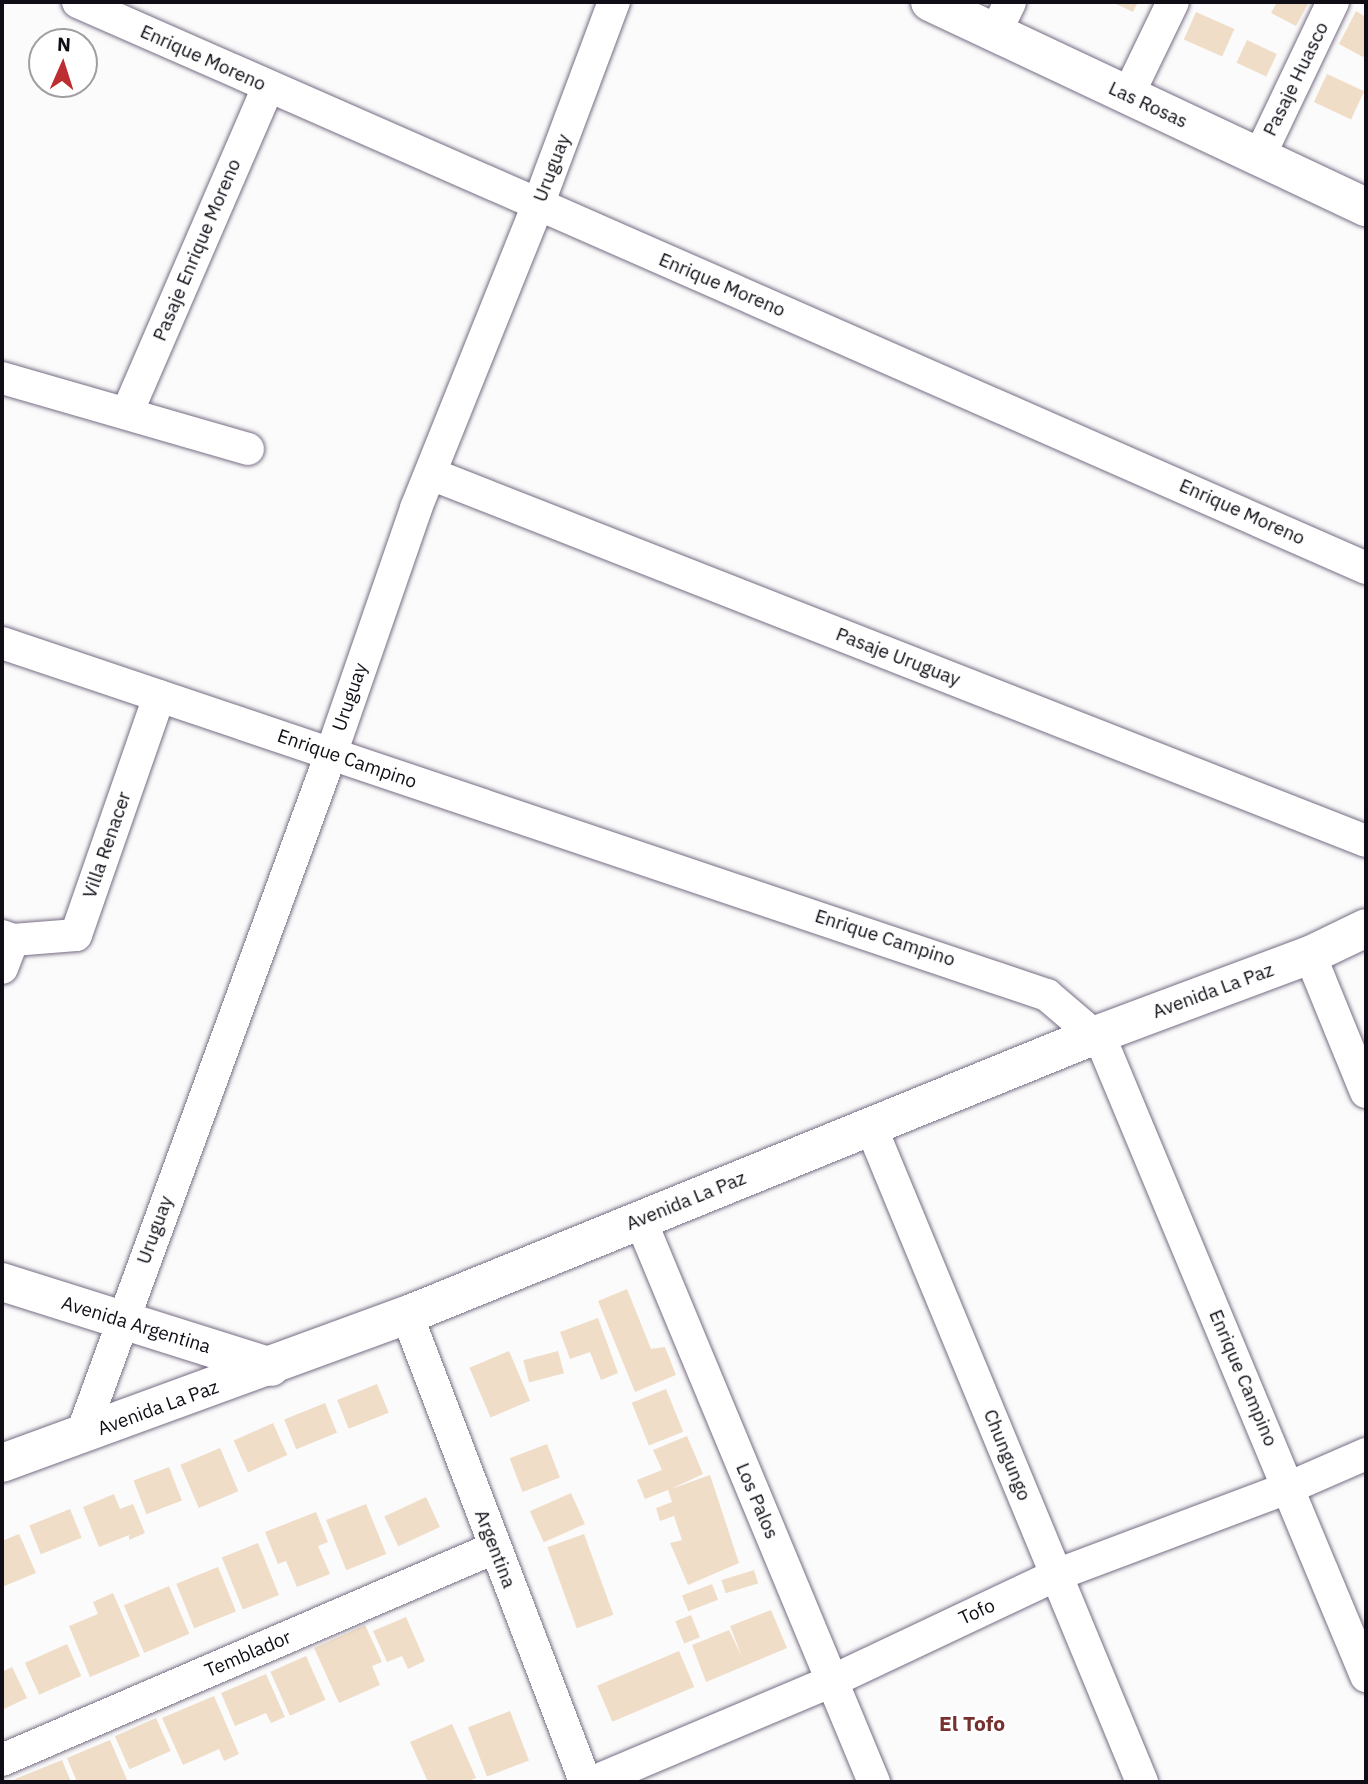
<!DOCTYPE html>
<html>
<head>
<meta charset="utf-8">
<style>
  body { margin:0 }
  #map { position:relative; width:1368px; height:1784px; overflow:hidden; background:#fbfbfb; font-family:"IBM Plex Sans",sans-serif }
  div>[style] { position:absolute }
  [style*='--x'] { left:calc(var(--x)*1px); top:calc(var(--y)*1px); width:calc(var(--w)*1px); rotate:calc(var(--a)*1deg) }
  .building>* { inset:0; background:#f0ddc7; transform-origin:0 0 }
  .roads { filter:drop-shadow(0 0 2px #776d84) drop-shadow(0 0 2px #776d84) }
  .minor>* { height:32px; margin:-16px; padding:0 16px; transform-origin:16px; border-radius:16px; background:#fff }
  .tertiary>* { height:38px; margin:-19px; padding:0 19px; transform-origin:19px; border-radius:19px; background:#fff }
  .secondary>* { height:38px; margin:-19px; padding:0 19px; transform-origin:19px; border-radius:19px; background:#fff }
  span { translate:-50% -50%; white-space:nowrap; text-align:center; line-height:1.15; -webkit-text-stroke:5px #fff; paint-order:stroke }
  .street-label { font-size:19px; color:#110d16 }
  .neighbourhood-label { font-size:21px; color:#76302d; font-weight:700 }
  .frame { position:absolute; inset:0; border:4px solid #110d16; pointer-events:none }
  .north { position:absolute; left:28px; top:28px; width:70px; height:70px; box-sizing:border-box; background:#fff; border:2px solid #a09ea2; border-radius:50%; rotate:3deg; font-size:19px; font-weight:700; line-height:28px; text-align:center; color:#110d16 }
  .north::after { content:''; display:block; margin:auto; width:24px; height:32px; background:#bd2e32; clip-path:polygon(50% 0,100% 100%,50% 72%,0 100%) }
</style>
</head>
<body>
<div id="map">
  <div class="building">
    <div style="clip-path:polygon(1112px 2px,1138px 2px,1133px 12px)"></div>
    <div style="clip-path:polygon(1277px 2px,1309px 2px,1296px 26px,1271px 13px)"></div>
    <div style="clip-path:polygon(1356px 11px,1366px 17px,1366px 52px,1363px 57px,1339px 44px)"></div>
    <div style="left:1196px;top:12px;width:42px;height:30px;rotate:24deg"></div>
    <div style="left:1247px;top:40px;width:33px;height:25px;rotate:25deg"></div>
    <div style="left:1327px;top:74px;width:41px;height:31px;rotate:25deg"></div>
    <div style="clip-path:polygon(627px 1289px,651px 1349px,665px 1347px,676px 1375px,635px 1392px,598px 1301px)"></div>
    <div style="clip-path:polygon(598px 1318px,618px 1373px,601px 1380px,590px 1352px,570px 1359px,560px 1332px)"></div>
    <div style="left:509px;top:1351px;width:54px;height:43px;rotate:67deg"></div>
    <div style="left:558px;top:1351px;width:23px;height:36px;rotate:75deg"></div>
    <div style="left:377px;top:1384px;width:31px;height:43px;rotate:68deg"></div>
    <div style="left:666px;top:1389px;width:46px;height:37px;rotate:68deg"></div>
    <div style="left:325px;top:1403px;width:32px;height:44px;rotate:68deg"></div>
    <div style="left:273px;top:1423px;width:35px;height:43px;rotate:66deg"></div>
    <div style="clip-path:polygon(687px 1436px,703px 1474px,671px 1489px,710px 1475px,739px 1563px,688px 1585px,670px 1543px,682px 1540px,674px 1516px,660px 1521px,656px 1508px,672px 1502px,668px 1490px,645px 1499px,637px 1480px,662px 1470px,653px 1450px)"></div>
    <div style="left:547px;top:1444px;width:36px;height:40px;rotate:69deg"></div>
    <div style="left:220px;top:1448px;width:47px;height:43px;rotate:67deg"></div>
    <div style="left:169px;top:1467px;width:36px;height:38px;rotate:69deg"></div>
    <div style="left:571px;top:1493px;width:34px;height:45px;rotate:66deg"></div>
    <div style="clip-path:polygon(114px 1494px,120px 1509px,133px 1504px,145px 1533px,129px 1540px,129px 1535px,99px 1547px,83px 1507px)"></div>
    <div style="left:426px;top:1497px;width:33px;height:46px;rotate:65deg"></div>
    <div style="left:366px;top:1504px;width:54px;height:43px;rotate:68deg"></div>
    <div style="left:70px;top:1509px;width:31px;height:44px;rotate:68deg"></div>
    <div style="clip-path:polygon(316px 1512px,328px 1542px,318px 1546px,330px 1574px,297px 1587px,286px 1561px,278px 1564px,265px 1532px)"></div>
    <div style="clip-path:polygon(19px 1534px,36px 1573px,2px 1587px,2px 1541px)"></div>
    <div style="left:584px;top:1534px;width:86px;height:39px;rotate:70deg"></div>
    <div style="left:258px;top:1543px;width:56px;height:39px;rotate:68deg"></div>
    <div style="left:218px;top:1567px;width:48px;height:45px;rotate:68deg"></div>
    <div style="left:754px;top:1570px;width:14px;height:34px;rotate:73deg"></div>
    <div style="left:712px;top:1584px;width:17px;height:32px;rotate:69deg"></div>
    <div style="left:169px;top:1586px;width:52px;height:49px;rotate:67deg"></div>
    <div style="clip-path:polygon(113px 1593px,140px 1656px,90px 1677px,69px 1626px,98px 1614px,93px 1602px)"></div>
    <div style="clip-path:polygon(771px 1610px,787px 1648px,706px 1682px,692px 1645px,729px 1630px,742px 1657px,730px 1626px)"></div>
    <div style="left:691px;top:1615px;width:24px;height:17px;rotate:68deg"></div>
    <div style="clip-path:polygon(406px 1617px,425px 1661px,408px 1669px,402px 1656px,387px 1662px,373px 1631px)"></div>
    <div style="clip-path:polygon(365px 1625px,382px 1662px,372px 1666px,380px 1685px,339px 1703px,314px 1648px)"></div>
    <div style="left:67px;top:1644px;width:35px;height:46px;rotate:66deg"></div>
    <div style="left:679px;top:1651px;width:39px;height:89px;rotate:67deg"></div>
    <div style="left:306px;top:1656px;width:48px;height:39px;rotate:66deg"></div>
    <div style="clip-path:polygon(12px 1667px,27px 1698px,2px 1710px,2px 1672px)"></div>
    <div style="clip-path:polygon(266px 1674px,285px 1717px,271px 1723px,266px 1713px,235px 1726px,221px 1693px)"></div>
    <div style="clip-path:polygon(214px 1696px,239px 1754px,224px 1761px,219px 1749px,183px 1765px,162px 1718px)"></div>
    <div style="left:510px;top:1711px;width:53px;height:45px;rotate:69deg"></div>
    <div style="left:156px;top:1718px;width:36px;height:45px;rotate:66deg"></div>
    <div style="clip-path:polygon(452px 1724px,476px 1778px,465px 1782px,428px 1782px,410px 1742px)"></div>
    <div style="clip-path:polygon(110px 1740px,128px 1782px,77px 1782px,67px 1758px)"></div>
    <div style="clip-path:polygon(62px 1760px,71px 1782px,16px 1782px,15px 1779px)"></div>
  </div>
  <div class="roads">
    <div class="minor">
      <div style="--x:78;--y:2;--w:1407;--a:23.72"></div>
      <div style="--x:995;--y:33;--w:34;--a:-64"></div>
      <div style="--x:1128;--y:95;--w:103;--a:-64.2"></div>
      <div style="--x:1259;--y:157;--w:172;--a:-64.5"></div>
      <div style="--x:2;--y:378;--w:256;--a:16.1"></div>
      <div style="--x:127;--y:413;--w:355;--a:-66.6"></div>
      <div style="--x:431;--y:474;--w:1004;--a:21.43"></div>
      <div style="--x:2;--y:643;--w:1103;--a:18.62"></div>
      <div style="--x:1047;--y:995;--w:72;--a:40.5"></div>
      <div style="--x:1102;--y:1042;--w:687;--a:67.39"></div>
      <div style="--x:2;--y:936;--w:12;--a:20"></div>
      <div style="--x:13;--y:940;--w:63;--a:-4.5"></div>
      <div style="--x:76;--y:935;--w:253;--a:-70.8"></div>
      <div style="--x:1310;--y:955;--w:148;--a:67.8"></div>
      <div style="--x:2;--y:968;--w:30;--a:-69"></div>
      <div style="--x:871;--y:1127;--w:709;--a:67.52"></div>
      <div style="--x:640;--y:1219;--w:610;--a:67.43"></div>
      <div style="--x:407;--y:1315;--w:500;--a:69.1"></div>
      <div style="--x:81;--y:1436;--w:726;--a:-69.87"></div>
      <div style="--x:331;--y:754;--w:260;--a:-70.9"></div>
      <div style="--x:416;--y:508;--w:327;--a:-68.1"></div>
      <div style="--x:538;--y:205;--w:217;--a:-69.5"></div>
      <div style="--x:2;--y:1760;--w:536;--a:-23.31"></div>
      <div style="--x:593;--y:1782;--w:259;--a:-22.9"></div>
      <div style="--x:832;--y:1681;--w:248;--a:-25.3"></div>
      <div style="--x:1056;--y:1575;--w:248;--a:-20.6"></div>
      <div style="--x:1288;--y:1488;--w:85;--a:-23.6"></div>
    </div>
    <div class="tertiary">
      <div style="--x:930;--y:2;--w:482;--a:25.2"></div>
      <div style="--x:2;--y:1282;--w:282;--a:17.5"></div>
    </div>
    <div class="secondary">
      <div style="--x:2;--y:1463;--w:431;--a:-20.1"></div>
      <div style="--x:407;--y:1315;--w:741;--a:-22.13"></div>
      <div style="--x:1093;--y:1036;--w:232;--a:-20.5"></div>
      <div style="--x:1310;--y:955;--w:62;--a:-25.7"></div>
    </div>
  </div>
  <div class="street-label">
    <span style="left:203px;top:58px;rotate:24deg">Enrique Moreno</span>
    <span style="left:1296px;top:79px;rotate:-64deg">Pasaje Huasco</span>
    <span style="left:1148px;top:105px;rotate:25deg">Las Rosas</span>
    <span style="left:552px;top:168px;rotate:-69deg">Uruguay</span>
    <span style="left:197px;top:250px;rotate:-67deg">Pasaje Enrique Moreno</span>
    <span style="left:722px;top:285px;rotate:23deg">Enrique Moreno</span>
    <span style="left:1242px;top:512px;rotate:24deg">Enrique Moreno</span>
    <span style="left:898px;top:657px;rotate:21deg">Pasaje Uruguay</span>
    <span style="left:350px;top:697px;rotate:-71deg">Uruguay</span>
    <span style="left:347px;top:759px;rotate:19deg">Enrique Campino</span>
    <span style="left:107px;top:845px;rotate:-71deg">Villa Renacer</span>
    <span style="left:885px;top:938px;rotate:18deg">Enrique Campino</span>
    <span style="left:1213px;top:991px;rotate:-20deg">Avenida La Paz</span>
    <span style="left:686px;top:1201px;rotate:-22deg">Avenida La Paz</span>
    <span style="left:155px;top:1230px;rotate:-70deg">Uruguay</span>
    <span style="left:136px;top:1325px;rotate:17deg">Avenida Argentina</span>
    <span style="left:1243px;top:1378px;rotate:67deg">Enrique Campino</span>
    <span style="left:158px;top:1408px;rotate:-20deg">Avenida La Paz</span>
    <span style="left:1007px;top:1455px;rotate:68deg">Chungungo</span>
    <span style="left:757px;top:1501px;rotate:67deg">Los Palos</span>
    <span style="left:495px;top:1549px;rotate:69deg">Argentina</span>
    <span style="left:977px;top:1612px;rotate:-25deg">Tofo</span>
    <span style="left:248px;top:1654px;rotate:-23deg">Temblador</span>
  </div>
  <div class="neighbourhood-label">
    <span style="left:972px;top:1723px">El Tofo</span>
  </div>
  <div class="frame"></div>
  <div class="north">N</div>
</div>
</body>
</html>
